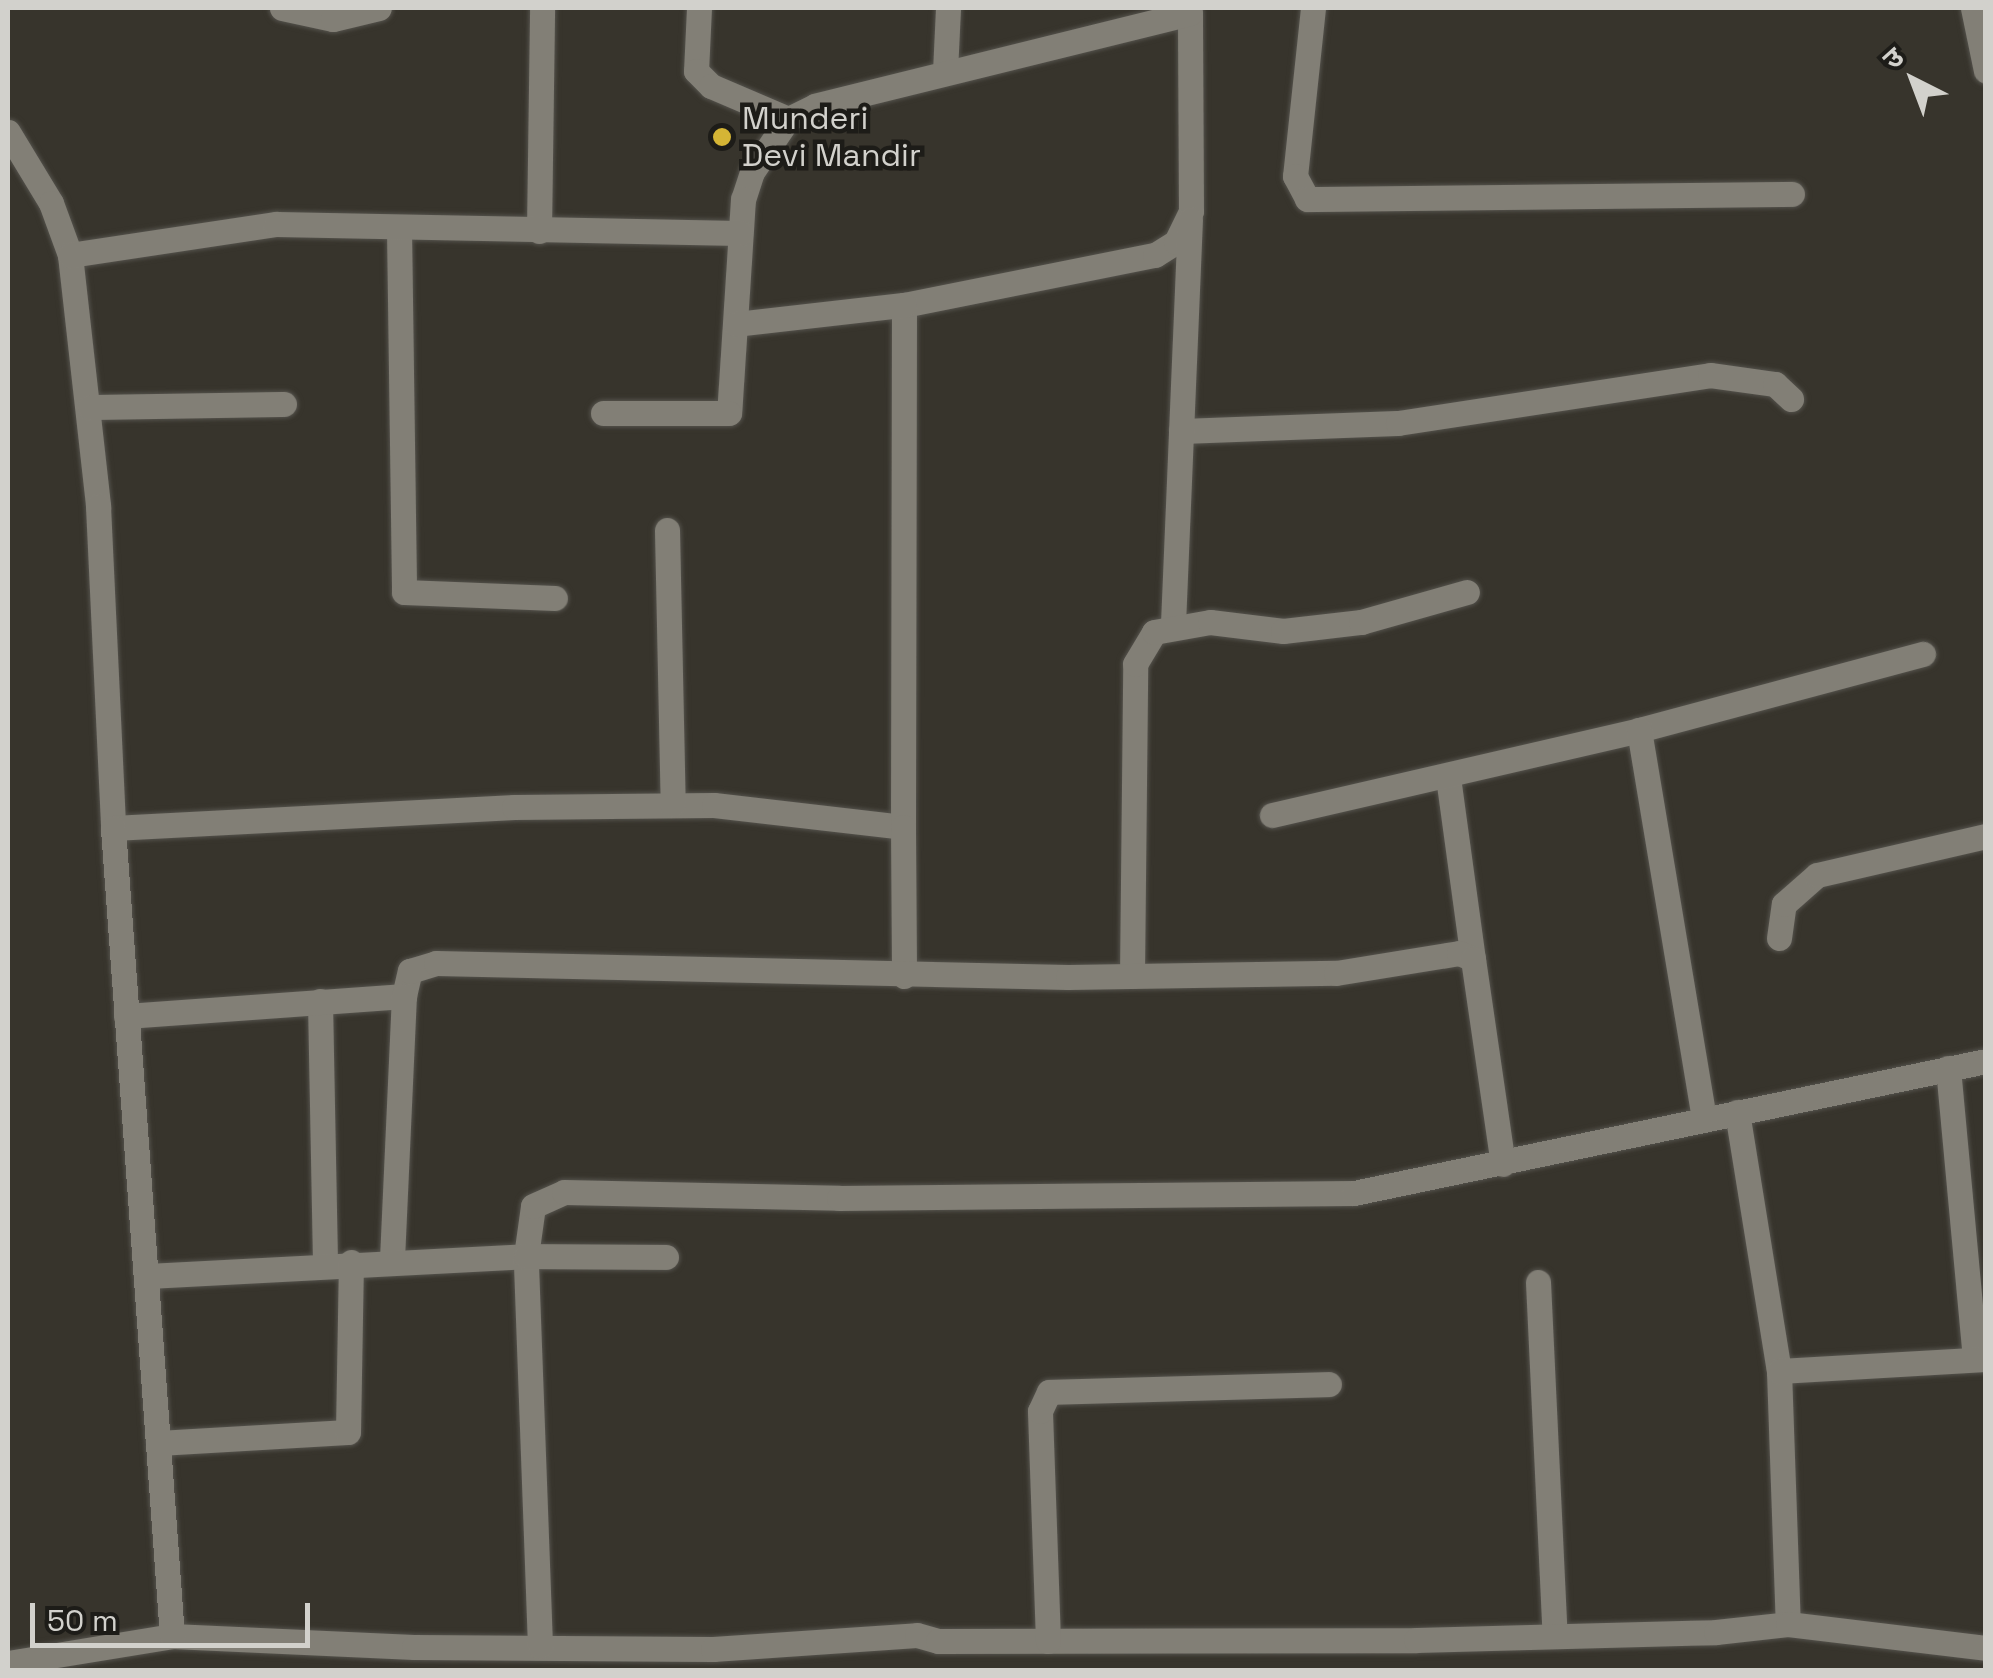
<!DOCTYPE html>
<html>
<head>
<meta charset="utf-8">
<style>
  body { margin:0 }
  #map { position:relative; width:1993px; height:1678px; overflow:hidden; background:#37342c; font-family:"Space Grotesk","Noto Sans Devanagari",sans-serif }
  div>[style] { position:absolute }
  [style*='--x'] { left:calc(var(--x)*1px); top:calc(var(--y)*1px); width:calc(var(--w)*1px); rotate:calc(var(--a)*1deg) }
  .roads { filter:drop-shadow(0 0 2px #54524c) drop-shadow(0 0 2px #54524c) }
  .street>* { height:25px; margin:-12.5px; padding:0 12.5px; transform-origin:12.5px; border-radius:12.5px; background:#827f76 }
  .dots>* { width:28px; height:28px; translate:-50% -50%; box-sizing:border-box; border:5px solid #1d1c18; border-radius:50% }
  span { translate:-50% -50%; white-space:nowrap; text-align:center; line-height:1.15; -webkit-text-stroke:9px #1d1c18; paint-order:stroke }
  .poi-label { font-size:32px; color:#d2d1cc }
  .left { translate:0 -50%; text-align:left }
  .frame { position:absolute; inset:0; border:10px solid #d2d1cc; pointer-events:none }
  .north { position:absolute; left:1863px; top:30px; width:100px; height:100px; -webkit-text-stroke:8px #1d1c18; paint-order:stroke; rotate:318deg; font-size:28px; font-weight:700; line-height:40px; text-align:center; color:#d2d1cc }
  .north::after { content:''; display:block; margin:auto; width:35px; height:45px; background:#d2d1cc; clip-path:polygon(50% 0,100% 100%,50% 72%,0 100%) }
  .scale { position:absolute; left:30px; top:1603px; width:280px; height:45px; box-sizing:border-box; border:5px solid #d2d1cc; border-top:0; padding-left:12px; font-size:30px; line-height:35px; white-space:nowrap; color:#d2d1cc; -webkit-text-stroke:8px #1d1c18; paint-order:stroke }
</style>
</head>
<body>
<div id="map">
  <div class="roads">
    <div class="street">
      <div style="--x:282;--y:8;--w:52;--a:12.2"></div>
      <div style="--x:333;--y:19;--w:47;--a:-13.4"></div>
      <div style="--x:699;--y:8;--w:63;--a:92.7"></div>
      <div style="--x:696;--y:71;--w:21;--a:45"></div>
      <div style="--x:711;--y:86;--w:84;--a:23.2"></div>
      <div style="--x:1313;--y:8;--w:169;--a:96.1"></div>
      <div style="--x:1295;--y:176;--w:26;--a:62"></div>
      <div style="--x:1307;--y:199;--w:485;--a:-0.6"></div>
      <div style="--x:1973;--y:8;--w:64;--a:78.3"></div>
      <div style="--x:945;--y:72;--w:64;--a:-87.3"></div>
      <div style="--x:8;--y:132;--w:83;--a:58.8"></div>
      <div style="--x:51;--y:203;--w:55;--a:69.9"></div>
      <div style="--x:70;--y:255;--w:253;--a:83.6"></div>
      <div style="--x:98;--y:506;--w:322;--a:87.3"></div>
      <div style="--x:113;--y:828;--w:402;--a:-3"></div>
      <div style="--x:514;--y:807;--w:200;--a:-0.6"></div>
      <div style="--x:714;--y:805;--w:190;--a:6.6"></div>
      <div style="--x:903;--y:827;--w:522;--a:-89.89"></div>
      <div style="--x:904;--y:305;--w:256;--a:-11.3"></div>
      <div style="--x:1155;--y:255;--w:25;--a:-32"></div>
      <div style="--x:1176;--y:242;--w:34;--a:-64"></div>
      <div style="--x:1191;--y:211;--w:198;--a:-90.3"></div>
      <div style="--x:1190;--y:13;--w:386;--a:166.1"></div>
      <div style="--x:815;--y:106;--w:30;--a:154"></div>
      <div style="--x:788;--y:119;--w:64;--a:124.2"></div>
      <div style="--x:752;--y:172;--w:28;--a:108"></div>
      <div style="--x:743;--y:199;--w:214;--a:93.7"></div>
      <div style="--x:729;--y:413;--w:126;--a:180"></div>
      <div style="--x:399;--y:228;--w:364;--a:89.2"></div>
      <div style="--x:404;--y:592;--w:151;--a:2.3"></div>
      <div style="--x:539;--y:231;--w:223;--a:-89.2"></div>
      <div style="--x:70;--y:255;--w:208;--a:-8.6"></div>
      <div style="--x:276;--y:224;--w:464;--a:1.1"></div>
      <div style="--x:736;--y:324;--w:169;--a:-6.5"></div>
      <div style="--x:90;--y:407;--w:194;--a:-0.9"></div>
      <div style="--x:1181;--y:431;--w:217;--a:-2.1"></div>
      <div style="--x:1398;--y:423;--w:316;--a:-8.7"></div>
      <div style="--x:1710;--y:375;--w:66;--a:7.9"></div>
      <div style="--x:1775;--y:384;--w:22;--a:43"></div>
      <div style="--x:667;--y:530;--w:275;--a:88.8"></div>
      <div style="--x:1173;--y:624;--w:405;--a:-87.6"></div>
      <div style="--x:1639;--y:730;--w:294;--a:-15"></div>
      <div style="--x:1448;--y:777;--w:184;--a:82.2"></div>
      <div style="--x:1272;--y:815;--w:377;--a:-13"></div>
      <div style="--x:1639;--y:730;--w:393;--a:80.5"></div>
      <div style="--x:903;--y:827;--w:149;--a:89.6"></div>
      <div style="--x:1779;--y:938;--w:34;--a:-82"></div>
      <div style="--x:1784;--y:904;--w:44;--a:-41.3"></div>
      <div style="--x:1817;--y:875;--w:173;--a:-13"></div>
      <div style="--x:1132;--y:976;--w:312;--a:-89.4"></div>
      <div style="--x:1135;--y:664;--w:37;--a:-59"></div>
      <div style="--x:1154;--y:632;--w:57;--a:-10.1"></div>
      <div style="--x:1210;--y:622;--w:74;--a:7"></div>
      <div style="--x:1283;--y:631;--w:79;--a:-6.6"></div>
      <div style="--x:1361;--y:622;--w:110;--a:-15.8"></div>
      <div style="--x:320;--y:1001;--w:262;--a:88.9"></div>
      <div style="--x:126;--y:1016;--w:279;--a:-4.1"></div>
      <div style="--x:404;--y:996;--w:26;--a:-77"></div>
      <div style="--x:410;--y:971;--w:27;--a:-17"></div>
      <div style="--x:436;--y:963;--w:632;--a:1.27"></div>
      <div style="--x:1068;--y:977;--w:268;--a:-0.9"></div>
      <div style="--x:1336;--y:973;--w:125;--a:-9.2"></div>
      <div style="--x:1459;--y:953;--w:15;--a:23"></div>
      <div style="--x:1473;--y:959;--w:207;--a:81.7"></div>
      <div style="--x:1948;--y:1068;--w:292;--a:84.7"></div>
      <div style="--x:1737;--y:1112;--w:262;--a:80.8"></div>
      <div style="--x:1779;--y:1371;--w:253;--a:88"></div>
      <div style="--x:392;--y:1259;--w:263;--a:-87.4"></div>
      <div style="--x:146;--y:1276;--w:381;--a:-3"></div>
      <div style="--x:526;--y:1256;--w:50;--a:-82"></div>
      <div style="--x:533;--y:1206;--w:34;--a:-24"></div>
      <div style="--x:564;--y:1192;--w:275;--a:1.2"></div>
      <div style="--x:839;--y:1198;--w:515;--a:-0.56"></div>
      <div style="--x:1354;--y:1193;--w:646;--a:-11.8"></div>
      <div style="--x:1538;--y:1282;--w:354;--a:87.3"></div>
      <div style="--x:1779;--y:1371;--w:207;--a:-3.3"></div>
      <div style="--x:158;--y:1443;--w:190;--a:-3.3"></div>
      <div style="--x:348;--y:1432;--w:170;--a:-89"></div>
      <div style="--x:172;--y:1636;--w:242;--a:2.6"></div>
      <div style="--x:414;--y:1647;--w:299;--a:0.4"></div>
      <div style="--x:713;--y:1649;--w:204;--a:-3.9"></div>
      <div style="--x:917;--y:1635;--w:22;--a:16"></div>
      <div style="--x:938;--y:1641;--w:478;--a:-0.1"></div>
      <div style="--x:1416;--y:1640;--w:300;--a:-1.5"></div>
      <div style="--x:1716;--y:1632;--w:72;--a:-6.3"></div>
      <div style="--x:1788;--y:1624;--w:199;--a:6.9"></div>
      <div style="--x:1048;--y:1641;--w:230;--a:-92"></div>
      <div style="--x:1040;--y:1411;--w:21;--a:-65"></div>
      <div style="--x:1049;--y:1392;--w:280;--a:-1.6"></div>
      <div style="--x:540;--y:1646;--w:390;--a:-92.1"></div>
      <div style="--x:526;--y:1256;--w:140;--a:0.4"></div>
      <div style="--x:8;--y:1663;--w:166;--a:-9.3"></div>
      <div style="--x:172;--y:1636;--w:810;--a:-94.18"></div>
    </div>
  </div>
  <div class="dots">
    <div style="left:722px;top:137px;background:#d5b535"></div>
  </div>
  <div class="poi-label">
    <span class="left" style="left:742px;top:137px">Munderi<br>Devi Mandir</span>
  </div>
  <div class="frame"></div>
  <div class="north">उ</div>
  <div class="scale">50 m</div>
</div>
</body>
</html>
